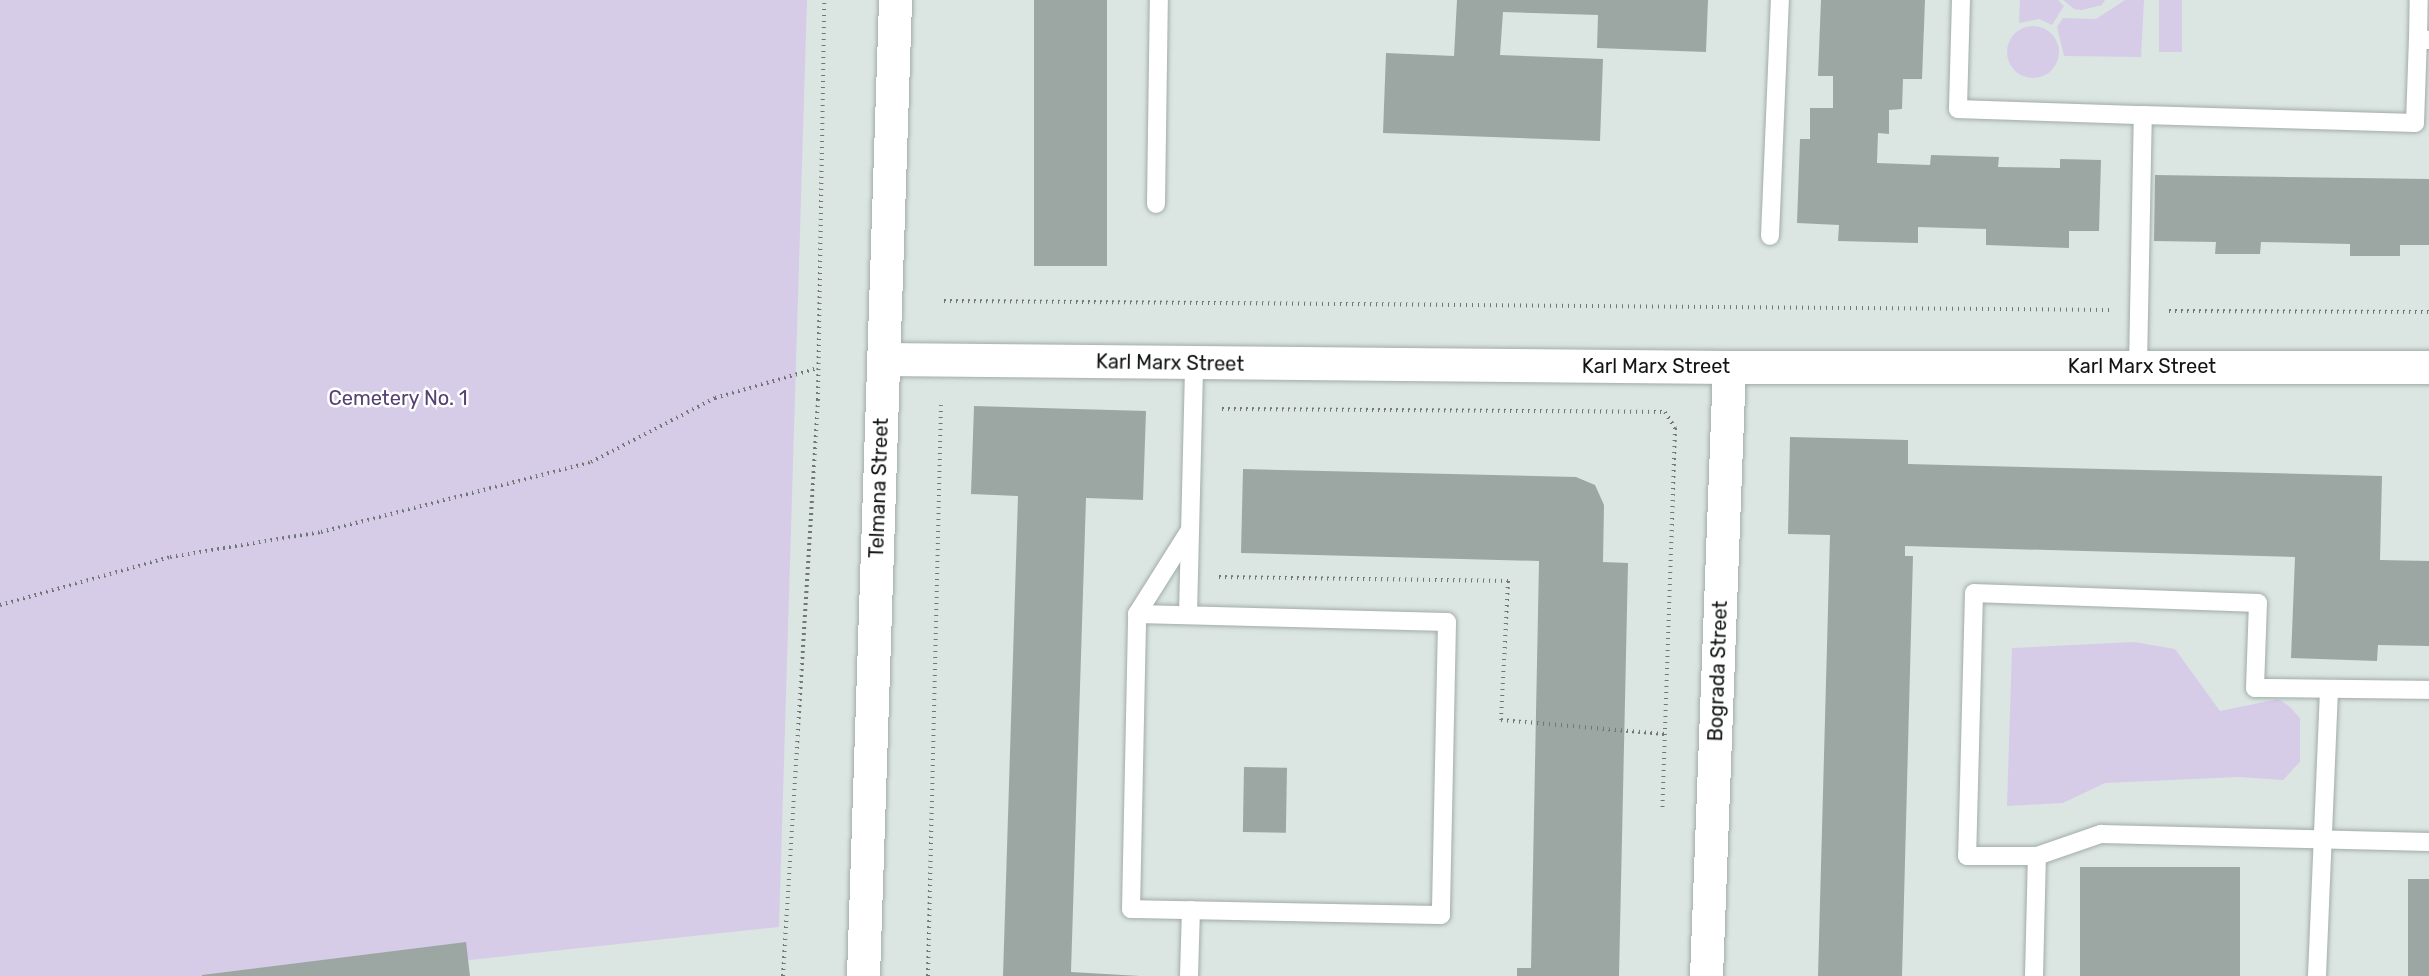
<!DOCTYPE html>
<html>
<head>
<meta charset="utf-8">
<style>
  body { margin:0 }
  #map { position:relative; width:2429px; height:976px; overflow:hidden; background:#dbe6e3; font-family:Rubik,sans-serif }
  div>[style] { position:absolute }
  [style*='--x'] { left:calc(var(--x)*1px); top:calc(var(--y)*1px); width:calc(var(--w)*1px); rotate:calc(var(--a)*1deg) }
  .green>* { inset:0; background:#d6cce8; transform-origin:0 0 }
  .round { border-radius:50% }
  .building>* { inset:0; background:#9ca7a4; transform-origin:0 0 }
  .path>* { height:4px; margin-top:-2px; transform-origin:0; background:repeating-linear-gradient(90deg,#707775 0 1.5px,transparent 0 6px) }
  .roads { filter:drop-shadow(0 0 2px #a2aca9) drop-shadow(0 0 2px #a2aca9) }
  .lane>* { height:18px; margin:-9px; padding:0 9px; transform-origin:9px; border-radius:9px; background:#fff }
  .street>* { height:33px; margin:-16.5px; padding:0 16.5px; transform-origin:16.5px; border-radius:16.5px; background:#fff }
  span { translate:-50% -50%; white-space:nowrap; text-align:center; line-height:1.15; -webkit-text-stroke:5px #fff; paint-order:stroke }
  .street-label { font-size:20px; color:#121514 }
  .park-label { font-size:20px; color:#564172 }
</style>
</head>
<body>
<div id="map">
  <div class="green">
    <div style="clip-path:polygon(0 0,807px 0,779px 927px,319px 976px,0 976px)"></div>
    <div style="clip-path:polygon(2020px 0,2058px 0,2064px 6px,2052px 25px,2039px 19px,2019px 23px)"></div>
    <div style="clip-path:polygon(2063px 0,2105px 0,2102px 5px,2082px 10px,2074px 9px)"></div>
    <div style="clip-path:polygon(2125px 0,2144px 0,2141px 57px,2064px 56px,2057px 27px,2063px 18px,2096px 19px)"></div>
    <div style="left:2159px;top:0;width:23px;height:52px"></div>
    <div class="round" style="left:2007px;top:26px;width:52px;height:52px"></div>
    <div style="clip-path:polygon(2134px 642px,2175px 649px,2220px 711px,2278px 699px,2290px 707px,2300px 718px,2300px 762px,2283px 780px,2239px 777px,2105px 783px,2063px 803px,2007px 806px,2012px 648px)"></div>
  </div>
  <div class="building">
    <div style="left:1034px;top:0;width:73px;height:266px"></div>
    <div style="clip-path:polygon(1457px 0,1708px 0,1706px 52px,1597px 48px,1598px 15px,1503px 12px,1500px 55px,1603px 59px,1600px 141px,1383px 133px,1386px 53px,1454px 56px)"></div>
    <div style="clip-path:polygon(1821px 0,1925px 0,1922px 79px,1903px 79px,1902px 109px,1889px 110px,1889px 134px,1878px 133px,1877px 163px,1930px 165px,1931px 155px,1999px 157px,1998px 167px,2060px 168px,2060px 159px,2101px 160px,2099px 231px,2069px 231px,2069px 248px,1986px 245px,1986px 229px,1918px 227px,1918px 243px,1838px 241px,1839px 225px,1797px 223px,1800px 139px,1810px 139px,1810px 108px,1833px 108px,1833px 76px,1818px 76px)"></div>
    <div style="clip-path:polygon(2155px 175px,2429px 179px,2429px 245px,2400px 245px,2400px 256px,2350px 256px,2350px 244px,2261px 242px,2260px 254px,2215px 254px,2216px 242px,2154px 241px)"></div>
    <div style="clip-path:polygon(974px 406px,1146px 411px,1143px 500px,1086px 498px,1071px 972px,1140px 976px,1003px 976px,1018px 496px,971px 494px)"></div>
    <div style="clip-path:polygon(1790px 437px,1908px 440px,1908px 464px,2382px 476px,2380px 560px,2429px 561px,2429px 646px,2378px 645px,2377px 661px,2291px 658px,2295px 557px,1905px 546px,1905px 556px,1913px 556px,1902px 976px,1818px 976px,1830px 535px,1788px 534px)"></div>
    <div style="clip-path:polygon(1243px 469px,1576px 477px,1595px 485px,1604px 505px,1603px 562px,1628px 563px,1619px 976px,1517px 976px,1517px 968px,1531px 968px,1539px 561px,1241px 553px)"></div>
    <div style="left:1244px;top:767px;width:43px;height:65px;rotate:1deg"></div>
    <div style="left:2080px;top:867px;width:160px;height:109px"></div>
    <div style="left:2408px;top:879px;width:21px;height:97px"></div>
    <div style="clip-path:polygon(466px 942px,470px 976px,202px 976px,202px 975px)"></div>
  </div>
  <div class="path">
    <div style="--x:944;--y:301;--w:1166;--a:0.44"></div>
    <div style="--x:2169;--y:311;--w:260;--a:0.2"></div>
    <div style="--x:1222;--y:409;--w:443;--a:0.4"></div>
    <div style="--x:1665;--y:412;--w:19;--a:58"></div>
    <div style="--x:1675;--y:428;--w:383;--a:91.9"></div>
    <div style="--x:1219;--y:577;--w:289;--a:0.8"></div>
    <div style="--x:1508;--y:581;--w:139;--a:92.9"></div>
    <div style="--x:1501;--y:720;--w:164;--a:4.9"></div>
    <div style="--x:0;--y:605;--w:177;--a:-15.8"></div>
    <div style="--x:170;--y:557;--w:153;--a:-9.4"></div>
    <div style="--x:321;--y:532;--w:279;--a:-14.5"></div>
    <div style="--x:591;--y:462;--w:140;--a:-27.3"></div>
    <div style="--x:715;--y:398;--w:107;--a:-16.2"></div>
    <div style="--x:783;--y:976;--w:577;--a:-86.52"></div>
    <div style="--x:818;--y:400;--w:400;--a:-89.1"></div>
    <div style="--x:928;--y:976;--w:571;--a:-88.7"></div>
  </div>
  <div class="roads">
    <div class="lane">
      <div style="--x:1961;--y:0;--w:109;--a:91.6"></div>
      <div style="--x:1958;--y:109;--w:185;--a:1.9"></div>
      <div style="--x:2418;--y:39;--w:39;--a:-89"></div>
      <div style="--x:1156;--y:204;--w:204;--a:-89.2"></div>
      <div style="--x:1770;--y:236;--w:236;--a:-87.6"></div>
      <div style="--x:2138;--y:366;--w:251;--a:-88.9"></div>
      <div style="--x:2143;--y:115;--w:272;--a:1.7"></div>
      <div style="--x:2415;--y:123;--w:84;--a:-88"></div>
      <div style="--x:2418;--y:39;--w:11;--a:5"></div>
      <div style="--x:1137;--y:614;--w:310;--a:1.5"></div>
      <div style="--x:1447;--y:622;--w:293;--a:91.2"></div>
      <div style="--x:1441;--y:915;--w:310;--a:-178.9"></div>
      <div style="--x:1131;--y:909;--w:295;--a:-88.8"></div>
      <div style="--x:1137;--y:614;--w:99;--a:-57.8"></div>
      <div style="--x:1188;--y:615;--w:252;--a:-88.6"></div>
      <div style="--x:2429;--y:690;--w:174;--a:-179.3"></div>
      <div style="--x:2255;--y:688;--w:85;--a:-88"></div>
      <div style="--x:2258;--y:603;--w:284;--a:-178"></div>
      <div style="--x:1974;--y:593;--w:263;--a:91.5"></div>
      <div style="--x:1967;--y:856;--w:70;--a:0"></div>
      <div style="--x:2037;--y:856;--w:68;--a:-19"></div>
      <div style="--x:2101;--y:834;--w:328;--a:1.4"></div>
      <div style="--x:1189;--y:976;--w:66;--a:-88.3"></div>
      <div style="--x:2034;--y:976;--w:120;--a:-88.6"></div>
      <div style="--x:2317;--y:976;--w:287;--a:-87.6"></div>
    </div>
    <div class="street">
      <div style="--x:883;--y:359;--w:846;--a:0.54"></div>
      <div style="--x:1729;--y:367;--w:700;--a:0"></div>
      <div style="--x:863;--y:976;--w:977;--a:-88.12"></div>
      <div style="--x:1706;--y:976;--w:609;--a:-87.84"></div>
    </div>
  </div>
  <div class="street-label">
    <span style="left:1170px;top:363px;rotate:1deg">Karl Marx Street</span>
    <span style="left:1656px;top:366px">Karl Marx Street</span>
    <span style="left:2142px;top:366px">Karl Marx Street</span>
    <span style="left:879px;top:488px;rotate:-88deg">Telmana Street</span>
    <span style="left:1718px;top:671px;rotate:-88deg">Bograda Street</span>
  </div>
  <div class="park-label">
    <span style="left:398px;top:398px">Cemetery No. 1</span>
  </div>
</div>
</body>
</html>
